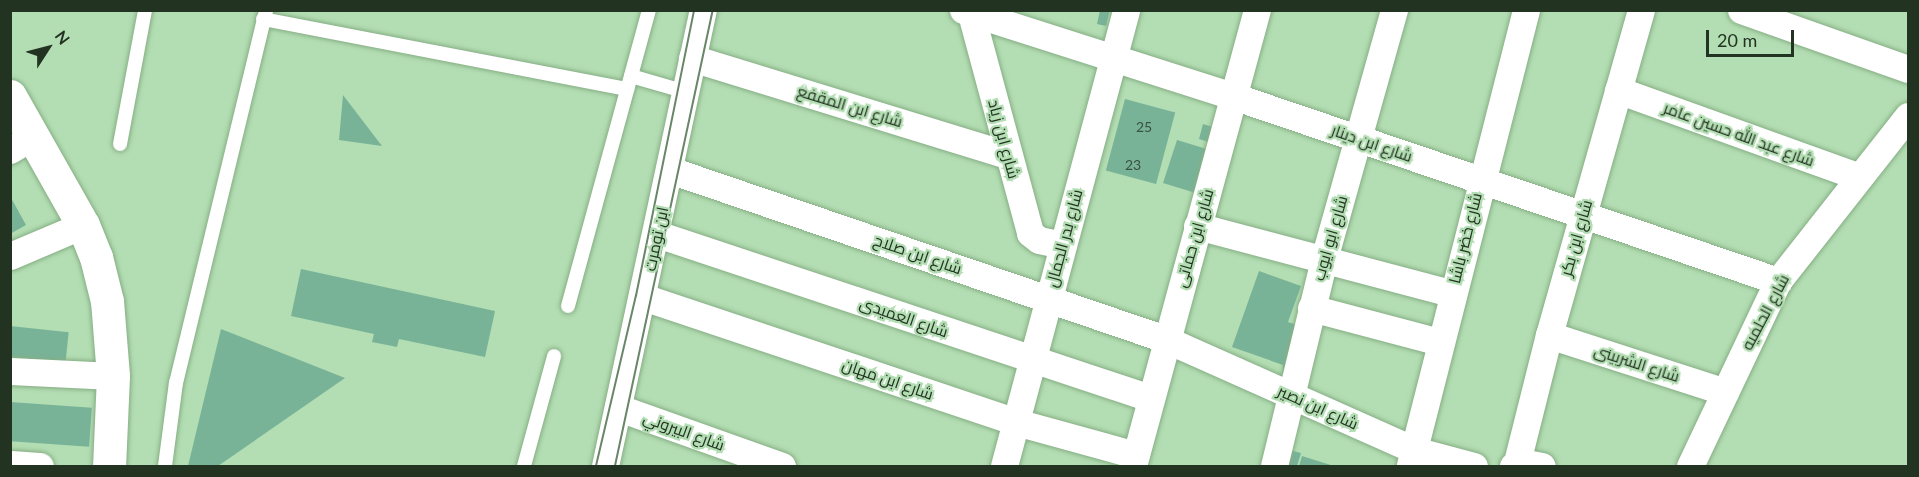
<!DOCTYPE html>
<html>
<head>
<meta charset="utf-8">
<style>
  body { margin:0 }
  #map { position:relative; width:1919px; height:477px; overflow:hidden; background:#b3ddb2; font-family:Lato,Cairo,sans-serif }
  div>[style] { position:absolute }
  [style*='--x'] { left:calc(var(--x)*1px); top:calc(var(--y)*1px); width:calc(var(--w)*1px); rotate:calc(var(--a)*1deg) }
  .building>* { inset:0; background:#78b398; transform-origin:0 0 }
  .roads { filter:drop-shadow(0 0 2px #86ae85) drop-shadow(0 0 2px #86ae85) }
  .service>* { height:14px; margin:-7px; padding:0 7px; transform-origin:7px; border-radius:7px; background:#fff }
  .minor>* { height:27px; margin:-13.5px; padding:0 13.5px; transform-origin:13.5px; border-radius:13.5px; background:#fff }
  .tertiary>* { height:33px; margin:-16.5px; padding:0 16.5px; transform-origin:16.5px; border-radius:16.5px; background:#fff }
  .tram>* { height:1.5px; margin:-0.75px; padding:0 0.75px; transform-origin:0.75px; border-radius:0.75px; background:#698668 }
  span { translate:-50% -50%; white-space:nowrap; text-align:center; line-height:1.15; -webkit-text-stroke:4.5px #b3ddb2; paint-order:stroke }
  .number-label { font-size:14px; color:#385340 }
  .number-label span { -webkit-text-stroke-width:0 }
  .street-label { font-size:16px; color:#233322 }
  .frame { position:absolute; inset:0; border:12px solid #233322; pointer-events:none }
  .north { position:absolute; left:18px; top:18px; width:60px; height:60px; -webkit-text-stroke:4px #b3ddb2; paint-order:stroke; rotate:54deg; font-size:16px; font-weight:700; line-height:24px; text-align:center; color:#233322 }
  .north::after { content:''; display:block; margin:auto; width:21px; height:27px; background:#233322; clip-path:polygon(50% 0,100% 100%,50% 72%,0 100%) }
  .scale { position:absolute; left:1706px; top:30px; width:88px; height:27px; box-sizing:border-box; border:3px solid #233322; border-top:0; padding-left:8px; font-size:18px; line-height:21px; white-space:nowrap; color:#233322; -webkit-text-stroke:4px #b3ddb2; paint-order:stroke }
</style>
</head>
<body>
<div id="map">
  <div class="building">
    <div style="clip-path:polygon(1100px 10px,1110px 10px,1106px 26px,1097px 24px)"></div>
    <div style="clip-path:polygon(343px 95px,382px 146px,339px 140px)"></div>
    <div style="left:1125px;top:99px;width:52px;height:74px;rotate:15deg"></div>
    <div style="clip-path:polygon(1203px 124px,1219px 129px,1199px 194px,1163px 183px,1177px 140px,1210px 150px,1212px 143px,1199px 139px)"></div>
    <div style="clip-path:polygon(10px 196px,26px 225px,10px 234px)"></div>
    <div style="clip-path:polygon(301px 269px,495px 311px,485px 357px,399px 339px,397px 347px,372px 342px,374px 334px,291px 316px)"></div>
    <div style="clip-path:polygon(1259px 271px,1301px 286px,1288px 322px,1300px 326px,1283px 375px,1283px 365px,1232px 347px)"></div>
    <div style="left:10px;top:326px;width:59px;height:31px;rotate:6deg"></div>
    <div style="clip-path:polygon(221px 329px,345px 378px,218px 466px,188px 466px)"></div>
    <div style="left:10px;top:402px;width:82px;height:39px;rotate:4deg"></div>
    <div style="clip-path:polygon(1289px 450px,1301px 453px,1297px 466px,1284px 466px)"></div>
    <div style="clip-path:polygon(1302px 456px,1334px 466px,1299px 466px)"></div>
  </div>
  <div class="roads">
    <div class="service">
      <div style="--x:263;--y:19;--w:371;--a:10.9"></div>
      <div style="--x:631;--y:76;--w:57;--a:16.2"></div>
      <div style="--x:120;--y:144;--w:136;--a:-79.4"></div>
      <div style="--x:568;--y:306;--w:307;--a:-74.7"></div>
      <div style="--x:165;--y:466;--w:84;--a:-82.5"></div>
      <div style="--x:176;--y:383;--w:384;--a:-76.4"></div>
      <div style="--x:524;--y:466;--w:114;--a:-74.7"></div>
    </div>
    <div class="minor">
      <div style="--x:963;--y:10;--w:283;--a:17.7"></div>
      <div style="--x:1233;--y:96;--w:576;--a:18.75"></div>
      <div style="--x:970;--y:10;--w:231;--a:74.9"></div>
      <div style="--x:1030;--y:233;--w:11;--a:38"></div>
      <div style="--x:1039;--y:240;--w:24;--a:12"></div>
      <div style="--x:1741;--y:10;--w:177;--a:19.5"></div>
      <div style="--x:692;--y:58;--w:330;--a:17.1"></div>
      <div style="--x:1618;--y:90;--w:256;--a:19.8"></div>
      <div style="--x:10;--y:150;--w:27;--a:-31"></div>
      <div style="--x:670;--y:170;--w:523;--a:18.85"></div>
      <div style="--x:1165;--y:339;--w:273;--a:24"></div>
      <div style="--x:1414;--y:450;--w:62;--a:14.9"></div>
      <div style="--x:1197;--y:226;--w:263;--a:14.8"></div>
      <div style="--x:657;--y:234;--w:520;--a:18.4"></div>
      <div style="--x:10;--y:256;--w:79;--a:-23"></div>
      <div style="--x:643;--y:297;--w:393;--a:18.5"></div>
      <div style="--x:1016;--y:422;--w:124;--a:15.4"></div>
      <div style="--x:1311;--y:308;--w:133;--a:14.8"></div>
      <div style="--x:1549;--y:335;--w:185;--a:17.9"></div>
      <div style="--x:10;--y:371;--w:103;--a:2.8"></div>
      <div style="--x:619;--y:408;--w:173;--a:19.6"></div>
      <div style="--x:10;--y:464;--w:30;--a:4"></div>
      <div style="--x:1410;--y:465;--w:470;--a:-75.7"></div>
      <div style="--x:605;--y:466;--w:466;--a:-77.9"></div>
      <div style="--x:1004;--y:466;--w:472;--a:-75"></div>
      <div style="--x:1133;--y:466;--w:473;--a:-74.8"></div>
      <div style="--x:1274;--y:466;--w:213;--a:-76.4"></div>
      <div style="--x:1324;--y:259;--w:259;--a:-74.3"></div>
      <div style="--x:1513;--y:466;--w:13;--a:-13"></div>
      <div style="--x:1526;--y:463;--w:16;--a:11"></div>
      <div style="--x:1516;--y:466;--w:135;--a:-75.9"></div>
      <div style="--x:1549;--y:335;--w:338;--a:-74.2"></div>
      <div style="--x:1690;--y:466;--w:205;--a:-64.6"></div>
      <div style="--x:1778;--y:281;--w:210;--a:-51.8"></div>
    </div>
    <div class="tertiary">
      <div style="--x:10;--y:96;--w:148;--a:60.5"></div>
      <div style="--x:83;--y:225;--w:35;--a:68"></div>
      <div style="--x:96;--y:257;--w:45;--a:76"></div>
      <div style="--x:107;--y:301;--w:75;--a:85.4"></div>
      <div style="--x:113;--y:376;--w:90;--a:92.5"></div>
    </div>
  </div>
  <div class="tram">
    <div style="--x:596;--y:466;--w:175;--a:-76.8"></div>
    <div style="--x:636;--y:296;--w:292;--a:-78.5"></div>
    <div style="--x:615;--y:466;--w:466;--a:-77.9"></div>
  </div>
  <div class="number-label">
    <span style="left:1144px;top:127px">25</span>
    <span style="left:1133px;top:165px">23</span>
  </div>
  <div class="street-label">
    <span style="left:850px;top:106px;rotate:17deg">شارع ابن المقفع</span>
    <span style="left:1739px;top:134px;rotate:20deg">شارع عبد الله حسين عامر</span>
    <span style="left:1004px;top:139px;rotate:75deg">شارع ابن زياد</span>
    <span style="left:1372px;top:143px;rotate:19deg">شارع ابن دينار</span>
    <span style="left:1064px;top:238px;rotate:-75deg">شارع بدر الجمال</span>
    <span style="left:1194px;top:238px;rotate:-74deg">شارع ابن حماتى</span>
    <span style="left:1330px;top:238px;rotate:-74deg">شارع ابو ايوب</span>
    <span style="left:1465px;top:238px;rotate:-76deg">شارع خضر باشا</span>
    <span style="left:1576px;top:238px;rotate:-74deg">شارع ابن بكر</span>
    <span style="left:656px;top:239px;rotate:-78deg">ابن تومرت</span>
    <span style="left:918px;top:254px;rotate:19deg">شارع ابن صلاح</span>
    <span style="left:1765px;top:312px;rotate:-62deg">شارع الحلميه</span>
    <span style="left:904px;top:317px;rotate:19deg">شارع العميدى</span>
    <span style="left:1637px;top:363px;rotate:18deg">شارع الشربينى</span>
    <span style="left:888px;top:379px;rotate:19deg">شارع ابن مهان</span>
    <span style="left:1318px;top:407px;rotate:24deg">شارع ابن نصير</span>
    <span style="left:684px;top:431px;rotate:20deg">شارع البيروني</span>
  </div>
  <div class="frame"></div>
  <div class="north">N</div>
  <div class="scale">20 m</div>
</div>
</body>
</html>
